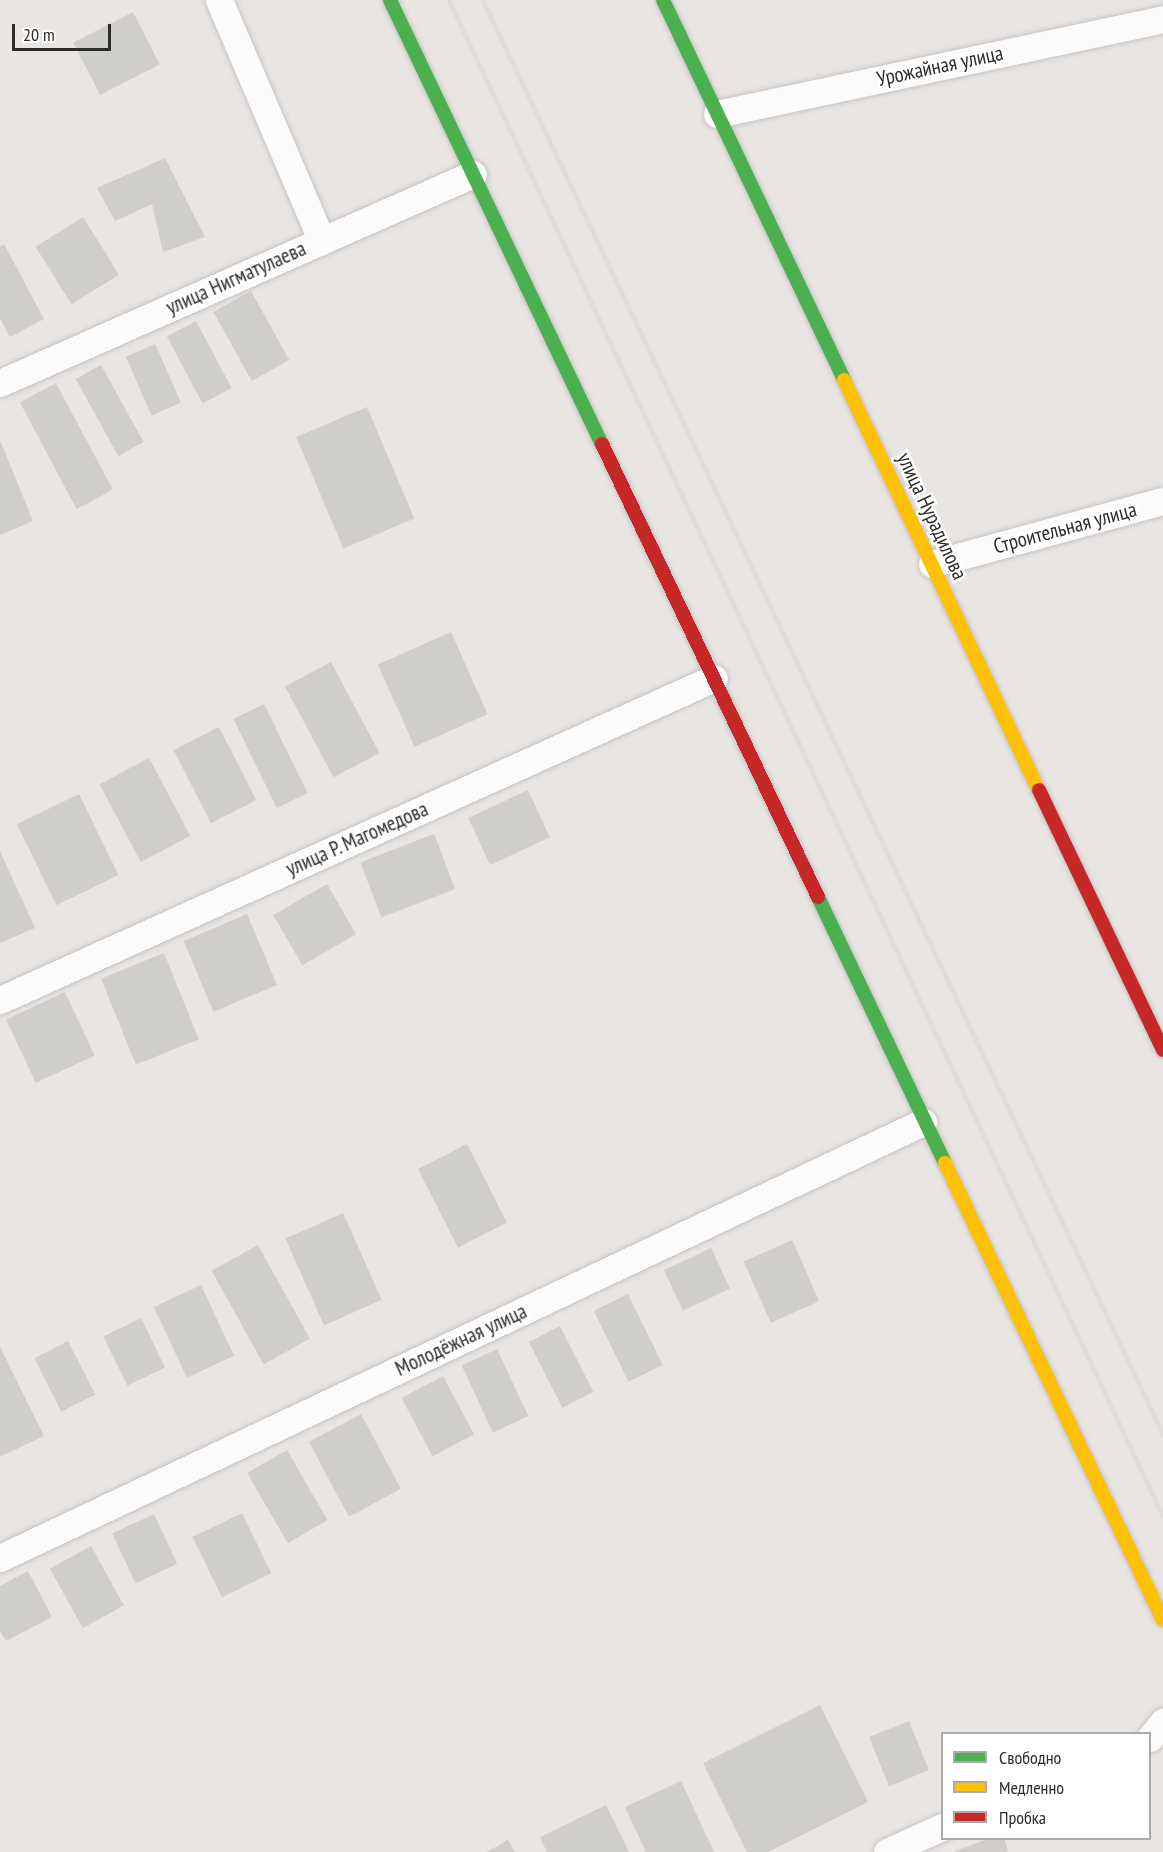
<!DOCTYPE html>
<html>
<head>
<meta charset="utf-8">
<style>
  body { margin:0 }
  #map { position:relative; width:1163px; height:1852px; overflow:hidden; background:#e9e5e2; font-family:"PT Sans Narrow",sans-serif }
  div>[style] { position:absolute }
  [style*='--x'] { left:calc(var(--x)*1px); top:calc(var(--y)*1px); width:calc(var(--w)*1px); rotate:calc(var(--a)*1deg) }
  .building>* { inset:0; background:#d0cecb; transform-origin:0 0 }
  .roads { filter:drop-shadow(0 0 2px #c5c4c4) drop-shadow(0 0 2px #c5c4c4) }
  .street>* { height:27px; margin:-13.5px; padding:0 13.5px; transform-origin:13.5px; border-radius:13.5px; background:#fcfbfb }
  .fast>* { height:14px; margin:-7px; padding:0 7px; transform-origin:7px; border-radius:7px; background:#4caf50 }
  .slow>* { height:14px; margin:-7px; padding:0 7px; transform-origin:7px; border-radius:7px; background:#ffc107 }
  .jam>* { height:14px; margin:-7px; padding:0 7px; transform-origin:7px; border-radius:7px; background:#c62828 }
  .rail>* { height:4.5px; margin:-2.25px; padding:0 2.25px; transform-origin:2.25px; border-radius:2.25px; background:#dededf }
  span { translate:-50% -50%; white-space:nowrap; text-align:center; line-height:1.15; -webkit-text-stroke:5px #fff; paint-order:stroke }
  .street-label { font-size:21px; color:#2c2c2c }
  .legend { position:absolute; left:941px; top:1732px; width:210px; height:108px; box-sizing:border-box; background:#fff; border:2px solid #ababab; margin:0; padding:8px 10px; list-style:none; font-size:18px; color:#2c2c2c }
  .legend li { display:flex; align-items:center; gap:12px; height:30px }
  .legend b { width:30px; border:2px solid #ababab }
  .scale { position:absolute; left:12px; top:24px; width:99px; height:27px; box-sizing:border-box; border:3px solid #2c2c2c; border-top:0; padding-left:8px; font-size:18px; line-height:21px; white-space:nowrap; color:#2c2c2c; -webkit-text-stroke:4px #fff; paint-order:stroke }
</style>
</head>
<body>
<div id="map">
  <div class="building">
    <div style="left:133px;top:12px;width:59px;height:67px;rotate:63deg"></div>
    <div style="clip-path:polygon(165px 158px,205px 237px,163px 252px,152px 204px,115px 221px,97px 188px)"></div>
    <div style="left:83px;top:217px;width:68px;height:56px;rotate:58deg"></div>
    <div style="clip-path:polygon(4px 244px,44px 319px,10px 337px,0 318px,0 247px)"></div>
    <div style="left:251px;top:291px;width:79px;height:43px;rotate:61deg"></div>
    <div style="left:196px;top:321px;width:76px;height:33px;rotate:62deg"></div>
    <div style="left:155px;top:344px;width:64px;height:32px;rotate:66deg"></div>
    <div style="left:101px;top:365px;width:88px;height:29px;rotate:61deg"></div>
    <div style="left:56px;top:383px;width:121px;height:41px;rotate:62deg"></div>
    <div style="left:367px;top:407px;width:121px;height:77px;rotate:67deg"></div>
    <div style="clip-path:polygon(0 440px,33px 521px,0 535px)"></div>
    <div style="left:451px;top:632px;width:90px;height:80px;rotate:66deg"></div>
    <div style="left:331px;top:662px;width:103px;height:52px;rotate:62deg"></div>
    <div style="left:264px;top:704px;width:99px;height:34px;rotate:64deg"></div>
    <div style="left:219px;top:727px;width:82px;height:51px;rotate:63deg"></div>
    <div style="left:149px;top:758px;width:88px;height:56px;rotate:62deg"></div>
    <div style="left:528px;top:790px;width:52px;height:66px;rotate:65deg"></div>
    <div style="left:79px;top:794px;width:90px;height:69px;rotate:64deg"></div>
    <div style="left:434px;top:834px;width:59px;height:79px;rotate:69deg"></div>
    <div style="clip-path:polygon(0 851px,35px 928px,0 943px)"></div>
    <div style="left:327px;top:884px;width:58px;height:62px;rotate:60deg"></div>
    <div style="left:247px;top:914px;width:77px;height:69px;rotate:67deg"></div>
    <div style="left:164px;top:953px;width:93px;height:68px;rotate:68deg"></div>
    <div style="left:65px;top:992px;width:70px;height:65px;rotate:65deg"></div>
    <div style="left:467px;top:1144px;width:88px;height:55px;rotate:63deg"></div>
    <div style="left:343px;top:1213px;width:95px;height:63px;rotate:66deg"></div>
    <div style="left:792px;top:1240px;width:67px;height:53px;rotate:66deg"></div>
    <div style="left:258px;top:1245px;width:107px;height:53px;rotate:61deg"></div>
    <div style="left:711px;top:1248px;width:45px;height:52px;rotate:65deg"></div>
    <div style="left:201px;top:1285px;width:78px;height:52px;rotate:65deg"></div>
    <div style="left:628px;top:1294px;width:79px;height:38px;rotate:64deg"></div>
    <div style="left:141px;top:1318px;width:55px;height:42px;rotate:64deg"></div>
    <div style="left:560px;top:1326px;width:74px;height:35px;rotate:63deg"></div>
    <div style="left:68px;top:1341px;width:60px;height:38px;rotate:63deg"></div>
    <div style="clip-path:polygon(0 1347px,44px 1436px,0 1457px)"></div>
    <div style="left:497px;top:1349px;width:74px;height:39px;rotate:65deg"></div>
    <div style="left:443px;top:1376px;width:66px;height:47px;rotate:62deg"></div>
    <div style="left:361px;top:1414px;width:85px;height:59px;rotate:62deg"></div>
    <div style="left:287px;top:1450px;width:81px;height:46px;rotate:60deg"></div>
    <div style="left:242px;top:1513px;width:67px;height:55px;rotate:64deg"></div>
    <div style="left:154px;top:1514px;width:55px;height:46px;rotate:65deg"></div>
    <div style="left:91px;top:1546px;width:68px;height:47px;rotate:61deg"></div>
    <div style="clip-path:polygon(28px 1571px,52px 1617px,6px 1641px,0 1631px,0 1586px)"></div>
    <div style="clip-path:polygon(820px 1705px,868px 1802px,768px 1852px,747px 1852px,703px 1763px)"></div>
    <div style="left:909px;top:1721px;width:53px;height:43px;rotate:68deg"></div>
    <div style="clip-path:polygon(681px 1781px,714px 1852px,646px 1852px,625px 1807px)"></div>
    <div style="clip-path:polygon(606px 1805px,629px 1852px,547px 1852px,540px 1837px)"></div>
    <div style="clip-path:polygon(990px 1838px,1004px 1838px,1008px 1852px,953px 1852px)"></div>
    <div style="clip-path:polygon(508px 1840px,515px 1852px,487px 1852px)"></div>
  </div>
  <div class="roads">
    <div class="street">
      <div style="--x:219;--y:0;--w:262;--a:66.9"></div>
      <div style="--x:717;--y:114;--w:456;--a:-12"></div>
      <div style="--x:0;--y:383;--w:517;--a:-23.84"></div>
      <div style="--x:932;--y:564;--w:239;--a:-15.3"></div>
      <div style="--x:0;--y:1000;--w:783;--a:-24.27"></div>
      <div style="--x:0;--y:1558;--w:1021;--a:-25.28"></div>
      <div style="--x:1150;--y:1738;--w:21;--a:-51"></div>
      <div style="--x:887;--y:1852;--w:60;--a:-24.4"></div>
    </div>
    <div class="fast">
      <div style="--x:390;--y:0;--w:492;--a:64.5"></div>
      <div style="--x:663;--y:0;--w:421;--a:64.5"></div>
      <div style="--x:818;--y:897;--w:295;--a:64.5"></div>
    </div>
    <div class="slow">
      <div style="--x:844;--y:380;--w:454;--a:64.6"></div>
      <div style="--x:945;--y:1163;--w:506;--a:64.5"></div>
    </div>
    <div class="jam">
      <div style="--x:602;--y:444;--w:502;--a:64.51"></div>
      <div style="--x:1039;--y:790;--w:288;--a:64.5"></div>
    </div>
  </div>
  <div class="rail">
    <div style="--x:449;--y:0;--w:1676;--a:64.78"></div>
    <div style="--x:483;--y:0;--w:1587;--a:64.63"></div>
  </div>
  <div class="street-label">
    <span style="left:940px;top:66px;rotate:-12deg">Урожайная улица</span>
    <span style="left:236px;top:278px;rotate:-24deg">улица Нигматулаева</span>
    <span style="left:932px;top:516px;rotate:65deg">улица Нурадилова</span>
    <span style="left:1065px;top:528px;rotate:-15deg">Строительная улица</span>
    <span style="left:357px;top:839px;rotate:-24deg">улица Р. Магомедова</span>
    <span style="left:461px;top:1340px;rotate:-25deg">Молодёжная улица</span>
  </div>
  <ul class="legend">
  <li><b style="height:8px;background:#4caf50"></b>Свободно</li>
  <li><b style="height:8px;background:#ffc107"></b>Медленно</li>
  <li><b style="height:8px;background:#c62828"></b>Пробка</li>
  </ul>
  <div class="scale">20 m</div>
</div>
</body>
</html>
